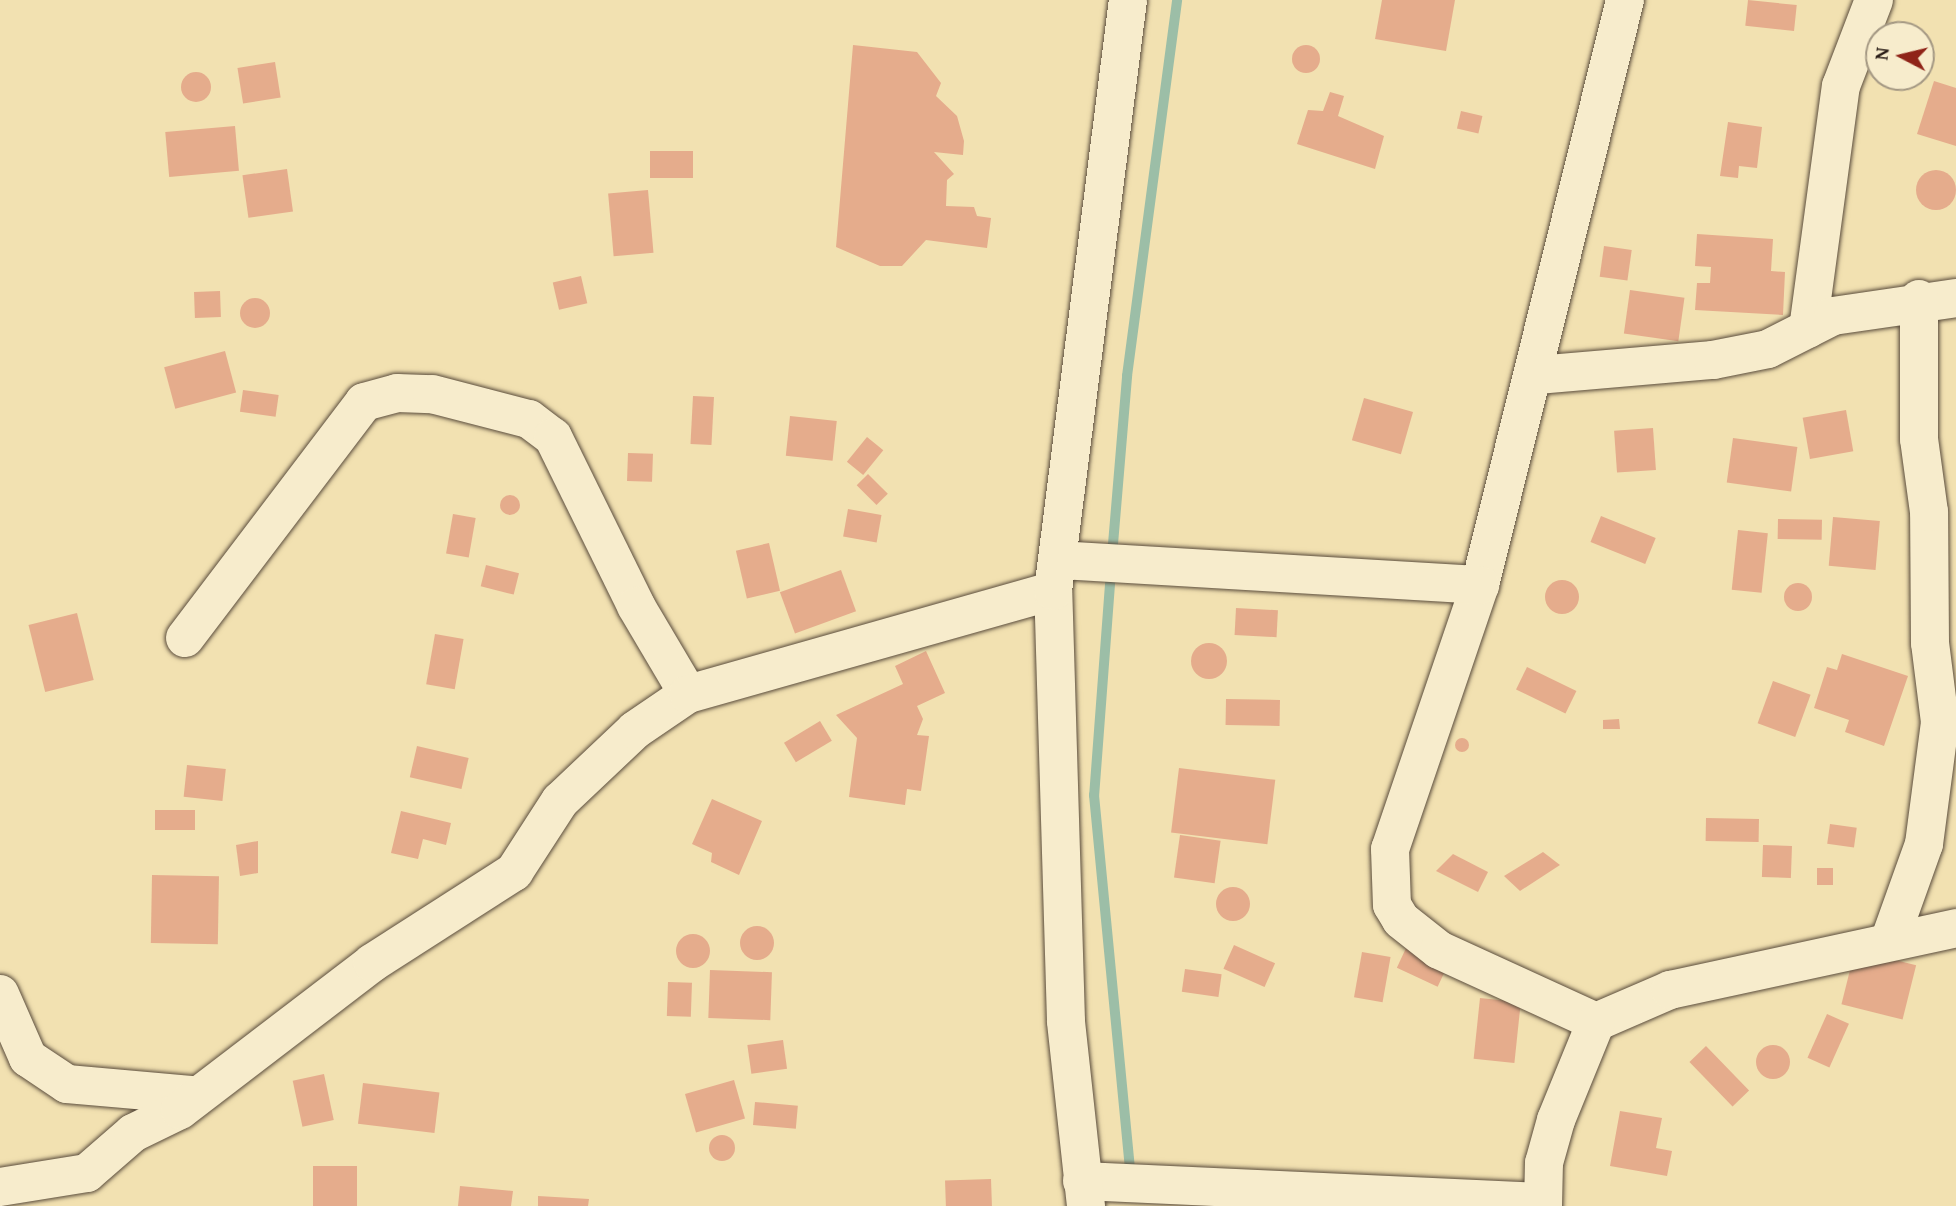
<!DOCTYPE html>
<html>
<head>
<meta charset="utf-8">
<style>
  body { margin:0 }
  #map { position:relative; width:1956px; height:1206px; overflow:hidden; background:#f2e1b1; font-family:"Gentium Book Plus",serif }
  div>[style] { position:absolute }
  [style*='--x'] { left:calc(var(--x)*1px); top:calc(var(--y)*1px); width:calc(var(--w)*1px); rotate:calc(var(--a)*1deg) }
  .stream>* { height:10px; margin:-5px; padding:0 5px; transform-origin:5px; border-radius:5px; background:#9cbea7 }
  .building>* { inset:0; background:#e5ac8c; transform-origin:0 0 }
  .round { border-radius:50% }
  .roads { filter:drop-shadow(0 0 2px #5a4c3c) drop-shadow(0 0 2px #5a4c3c) }
  .minor>* { height:38px; margin:-19px; padding:0 19px; transform-origin:19px; border-radius:19px; background:#f7eccc }
  span { translate:-50% -50%; white-space:nowrap; text-align:center; line-height:1.15; -webkit-text-stroke:7px #f7eccc; paint-order:stroke }
  .north { position:absolute; left:1865px; top:21px; width:70px; height:70px; box-sizing:border-box; background:#f7eccc; border:2px solid #a49883; border-radius:50%; rotate:277deg; font-size:19px; font-weight:700; line-height:28px; text-align:center; color:#281b15 }
  .north::after { content:''; display:block; margin:auto; width:24px; height:32px; background:#8f2418; clip-path:polygon(50% 0,100% 100%,50% 72%,0 100%) }
</style>
</head>
<body>
<div id="map">
  <div class="stream">
    <div style="--x:1112;--y:556;--w:181;--a:-85.2"></div>
    <div style="--x:1127;--y:376;--w:379;--a:-82.4"></div>
    <div style="--x:1111;--y:571;--w:225;--a:94.3"></div>
    <div style="--x:1094;--y:795;--w:383;--a:84.5"></div>
  </div>
  <div class="building">
    <div style="clip-path:polygon(1382px 0,1455px 0,1446px 51px,1375px 39px)"></div>
    <div style="left:1748px;top:0;width:49px;height:26px;rotate:6deg"></div>
    <div style="clip-path:polygon(853px 45px,917px 52px,941px 83px,936px 96px,957px 116px,964px 141px,963px 155px,934px 152px,954px 174px,947px 180px,946px 206px,974px 207px,977px 216px,991px 218px,987px 248px,926px 240px,902px 266px,880px 266px,836px 247px)"></div>
    <div class="round" style="left:1292px;top:45px;width:28px;height:28px"></div>
    <div style="left:275px;top:62px;width:36px;height:38px;rotate:81deg"></div>
    <div class="round" style="left:181px;top:72px;width:30px;height:30px"></div>
    <div style="clip-path:polygon(1934px 81px,1956px 88px,1956px 146px,1917px 134px)"></div>
    <div style="clip-path:polygon(1330px 92px,1344px 96px,1338px 116px,1384px 136px,1375px 169px,1297px 144px,1308px 110px,1323px 111px)"></div>
    <div style="left:1461px;top:111px;width:22px;height:18px;rotate:13deg"></div>
    <div style="clip-path:polygon(1728px 122px,1762px 127px,1757px 168px,1739px 166px,1738px 178px,1720px 176px)"></div>
    <div style="left:235px;top:126px;width:45px;height:70px;rotate:85deg"></div>
    <div style="left:693px;top:151px;width:27px;height:43px;rotate:90deg"></div>
    <div style="left:287px;top:169px;width:43px;height:45px;rotate:82deg"></div>
    <div class="round" style="left:1916px;top:170px;width:40px;height:40px"></div>
    <div style="left:648px;top:190px;width:63px;height:40px;rotate:85deg"></div>
    <div style="clip-path:polygon(1697px 234px,1773px 239px,1771px 271px,1785px 272px,1783px 315px,1695px 310px,1697px 283px,1710px 283px,1711px 267px,1695px 266px)"></div>
    <div style="left:1604px;top:246px;width:28px;height:31px;rotate:8deg"></div>
    <div style="left:581px;top:276px;width:28px;height:29px;rotate:77deg"></div>
    <div style="left:1630px;top:290px;width:55px;height:44px;rotate:8deg"></div>
    <div style="left:220px;top:291px;width:26px;height:26px;rotate:88deg"></div>
    <div class="round" style="left:240px;top:298px;width:30px;height:30px"></div>
    <div style="left:225px;top:351px;width:43px;height:63px;rotate:75deg"></div>
    <div style="left:243px;top:390px;width:36px;height:22px;rotate:8deg"></div>
    <div style="left:693px;top:396px;width:21px;height:48px;rotate:3deg"></div>
    <div style="left:1364px;top:398px;width:51px;height:44px;rotate:16deg"></div>
    <div style="left:1846px;top:410px;width:42px;height:44px;rotate:80deg"></div>
    <div style="left:790px;top:416px;width:47px;height:40px;rotate:6deg"></div>
    <div style="left:1653px;top:428px;width:42px;height:39px;rotate:86deg"></div>
    <div style="left:867px;top:437px;width:21px;height:32px;rotate:39deg"></div>
    <div style="left:1733px;top:438px;width:65px;height:45px;rotate:8deg"></div>
    <div style="left:628px;top:453px;width:25px;height:28px;rotate:2deg"></div>
    <div style="left:868px;top:474px;width:28px;height:16px;rotate:45deg"></div>
    <div class="round" style="left:500px;top:495px;width:20px;height:20px"></div>
    <div style="left:848px;top:509px;width:34px;height:28px;rotate:10deg"></div>
    <div style="left:453px;top:514px;width:23px;height:40px;rotate:10deg"></div>
    <div style="left:1601px;top:516px;width:59px;height:28px;rotate:22deg"></div>
    <div style="left:1833px;top:517px;width:47px;height:49px;rotate:5deg"></div>
    <div style="left:1778px;top:519px;width:44px;height:20px;rotate:1deg"></div>
    <div style="left:1738px;top:530px;width:30px;height:60px;rotate:6deg"></div>
    <div style="left:769px;top:543px;width:49px;height:34px;rotate:77deg"></div>
    <div style="left:486px;top:565px;width:34px;height:22px;rotate:14deg"></div>
    <div style="left:841px;top:570px;width:44px;height:65px;rotate:70deg"></div>
    <div class="round" style="left:1545px;top:580px;width:34px;height:34px"></div>
    <div class="round" style="left:1784px;top:583px;width:28px;height:28px"></div>
    <div style="left:1236px;top:608px;width:42px;height:27px;rotate:3deg"></div>
    <div style="left:77px;top:613px;width:69px;height:50px;rotate:76deg"></div>
    <div style="left:435px;top:634px;width:29px;height:51px;rotate:10deg"></div>
    <div class="round" style="left:1191px;top:643px;width:36px;height:36px"></div>
    <div style="clip-path:polygon(926px 651px,945px 693px,917px 706px,923px 719px,917px 735px,929px 736px,921px 791px,907px 789px,905px 805px,849px 797px,857px 738px,836px 715px,903px 684px,895px 666px)"></div>
    <div style="clip-path:polygon(1842px 654px,1908px 676px,1884px 746px,1845px 732px,1849px 720px,1814px 708px,1827px 667px,1837px 670px)"></div>
    <div style="left:1527px;top:667px;width:55px;height:25px;rotate:26deg"></div>
    <div style="left:1773px;top:681px;width:40px;height:45px;rotate:20deg"></div>
    <div style="left:1226px;top:699px;width:54px;height:26px;rotate:1deg"></div>
    <div style="clip-path:polygon(1619px 719px,1620px 729px,1603px 729px,1603px 720px)"></div>
    <div style="left:820px;top:721px;width:23px;height:42px;rotate:59deg"></div>
    <div class="round" style="left:1455px;top:738px;width:14px;height:14px"></div>
    <div style="left:417px;top:746px;width:53px;height:32px;rotate:13deg"></div>
    <div style="left:187px;top:765px;width:39px;height:32px;rotate:6deg"></div>
    <div style="left:1179px;top:768px;width:97px;height:65px;rotate:7deg"></div>
    <div style="clip-path:polygon(712px 799px,762px 821px,739px 875px,711px 862px,712px 853px,692px 844px)"></div>
    <div style="left:155px;top:810px;width:40px;height:20px"></div>
    <div style="clip-path:polygon(401px 811px,451px 823px,446px 845px,423px 839px,418px 859px,391px 853px)"></div>
    <div style="left:1706px;top:818px;width:53px;height:23px;rotate:1deg"></div>
    <div style="left:1830px;top:824px;width:27px;height:20px;rotate:8deg"></div>
    <div style="left:1180px;top:835px;width:41px;height:43px;rotate:8deg"></div>
    <div style="clip-path:polygon(258px 841px,258px 873px,240px 876px,236px 845px)"></div>
    <div style="left:1763px;top:845px;width:29px;height:32px;rotate:2deg"></div>
    <div style="clip-path:polygon(1543px 852px,1560px 865px,1520px 891px,1504px 876px)"></div>
    <div style="clip-path:polygon(1453px 854px,1488px 872px,1478px 892px,1436px 871px)"></div>
    <div style="left:1817px;top:868px;width:16px;height:17px"></div>
    <div style="left:152px;top:875px;width:67px;height:68px;rotate:1deg"></div>
    <div class="round" style="left:1216px;top:887px;width:34px;height:34px"></div>
    <div class="round" style="left:740px;top:926px;width:34px;height:34px"></div>
    <div class="round" style="left:676px;top:934px;width:34px;height:34px"></div>
    <div style="left:1234px;top:945px;width:45px;height:26px;rotate:24deg"></div>
    <div style="left:1407px;top:946px;width:45px;height:24px;rotate:25deg"></div>
    <div style="left:1855px;top:950px;width:63px;height:56px;rotate:14deg"></div>
    <div style="left:1362px;top:952px;width:29px;height:46px;rotate:10deg"></div>
    <div style="left:1185px;top:969px;width:37px;height:23px;rotate:8deg"></div>
    <div style="left:710px;top:970px;width:62px;height:48px;rotate:2deg"></div>
    <div style="left:668px;top:982px;width:24px;height:34px;rotate:2deg"></div>
    <div style="left:1480px;top:998px;width:41px;height:61px;rotate:6deg"></div>
    <div style="left:1827px;top:1014px;width:24px;height:48px;rotate:24deg"></div>
    <div style="left:783px;top:1040px;width:29px;height:36px;rotate:82deg"></div>
    <div class="round" style="left:1756px;top:1045px;width:34px;height:34px"></div>
    <div style="left:1706px;top:1046px;width:62px;height:23px;rotate:46deg"></div>
    <div style="left:324px;top:1074px;width:47px;height:32px;rotate:78deg"></div>
    <div style="left:734px;top:1080px;width:40px;height:51px;rotate:74deg"></div>
    <div style="left:363px;top:1083px;width:77px;height:41px;rotate:7deg"></div>
    <div style="left:755px;top:1102px;width:43px;height:23px;rotate:5deg"></div>
    <div style="clip-path:polygon(1620px 1111px,1662px 1118px,1656px 1148px,1672px 1151px,1667px 1176px,1610px 1166px)"></div>
    <div class="round" style="left:709px;top:1135px;width:26px;height:26px"></div>
    <div style="left:357px;top:1166px;width:40px;height:44px;rotate:90deg"></div>
    <div style="left:991px;top:1179px;width:27px;height:46px;rotate:88deg"></div>
    <div style="clip-path:polygon(460px 1186px,513px 1191px,511px 1206px,458px 1206px)"></div>
    <div style="clip-path:polygon(538px 1196px,589px 1199px,588px 1206px,538px 1206px)"></div>
  </div>
  <div class="roads">
    <div class="minor">
      <div style="--x:1625;--y:0;--w:603;--a:103.92"></div>
      <div style="--x:1480;--y:585;--w:279;--a:108.8"></div>
      <div style="--x:1390;--y:849;--w:56;--a:88"></div>
      <div style="--x:1392;--y:905;--w:17;--a:59"></div>
      <div style="--x:1401;--y:920;--w:48;--a:38.3"></div>
      <div style="--x:1439;--y:950;--w:173;--a:24.6"></div>
      <div style="--x:1596;--y:1022;--w:81;--a:-23.4"></div>
      <div style="--x:1670;--y:990;--w:293;--a:-12.2"></div>
      <div style="--x:1808;--y:329;--w:245;--a:-82.3"></div>
      <div style="--x:1841;--y:86;--w:92;--a:-69"></div>
      <div style="--x:1537;--y:375;--w:177;--a:-4.9"></div>
      <div style="--x:1713;--y:360;--w:56;--a:-11.3"></div>
      <div style="--x:1768;--y:349;--w:73;--a:-26.9"></div>
      <div style="--x:1833;--y:316;--w:124;--a:-8.3"></div>
      <div style="--x:1059;--y:560;--w:422;--a:3.4"></div>
      <div style="--x:185;--y:638;--w:296;--a:-52.8"></div>
      <div style="--x:364;--y:402;--w:34;--a:-15"></div>
      <div style="--x:397;--y:393;--w:35;--a:2"></div>
      <div style="--x:432;--y:394;--w:100;--a:14.5"></div>
      <div style="--x:529;--y:419;--w:30;--a:37"></div>
      <div style="--x:553;--y:437;--w:188;--a:63.8"></div>
      <div style="--x:636;--y:606;--w:102;--a:59.4"></div>
      <div style="--x:1890;--y:939;--w:101;--a:-70.3"></div>
      <div style="--x:1924;--y:844;--w:123;--a:-82.5"></div>
      <div style="--x:1940;--y:722;--w:80;--a:-97.2"></div>
      <div style="--x:1930;--y:643;--w:131;--a:-90.4"></div>
      <div style="--x:1929;--y:512;--w:74;--a:-97.8"></div>
      <div style="--x:1919;--y:439;--w:140;--a:-90"></div>
      <div style="--x:0;--y:994;--w:70;--a:66.4"></div>
      <div style="--x:28;--y:1058;--w:47;--a:33.7"></div>
      <div style="--x:67;--y:1084;--w:127;--a:5"></div>
      <div style="--x:1082;--y:1181;--w:460;--a:2.6"></div>
      <div style="--x:0;--y:1187;--w:88;--a:-9.1"></div>
      <div style="--x:87;--y:1173;--w:61;--a:-41"></div>
      <div style="--x:133;--y:1133;--w:52;--a:-26.1"></div>
      <div style="--x:180;--y:1110;--w:242;--a:-37.4"></div>
      <div style="--x:372;--y:963;--w:169;--a:-32.7"></div>
      <div style="--x:514;--y:872;--w:85;--a:-57.1"></div>
      <div style="--x:560;--y:801;--w:103;--a:-43.4"></div>
      <div style="--x:635;--y:730;--w:64;--a:-34.2"></div>
      <div style="--x:688;--y:694;--w:379;--a:-15.8"></div>
      <div style="--x:1086;--y:1206;--w:186;--a:-96.2"></div>
      <div style="--x:1066;--y:1021;--w:430;--a:-91.7"></div>
      <div style="--x:1053;--y:591;--w:596;--a:-82.77"></div>
      <div style="--x:1543;--y:1206;--w:43;--a:-88.7"></div>
      <div style="--x:1544;--y:1163;--w:45;--a:-74.4"></div>
      <div style="--x:1556;--y:1120;--w:106;--a:-67.8"></div>
    </div>
  </div>
  <div class="north">N</div>
</div>
</body>
</html>
